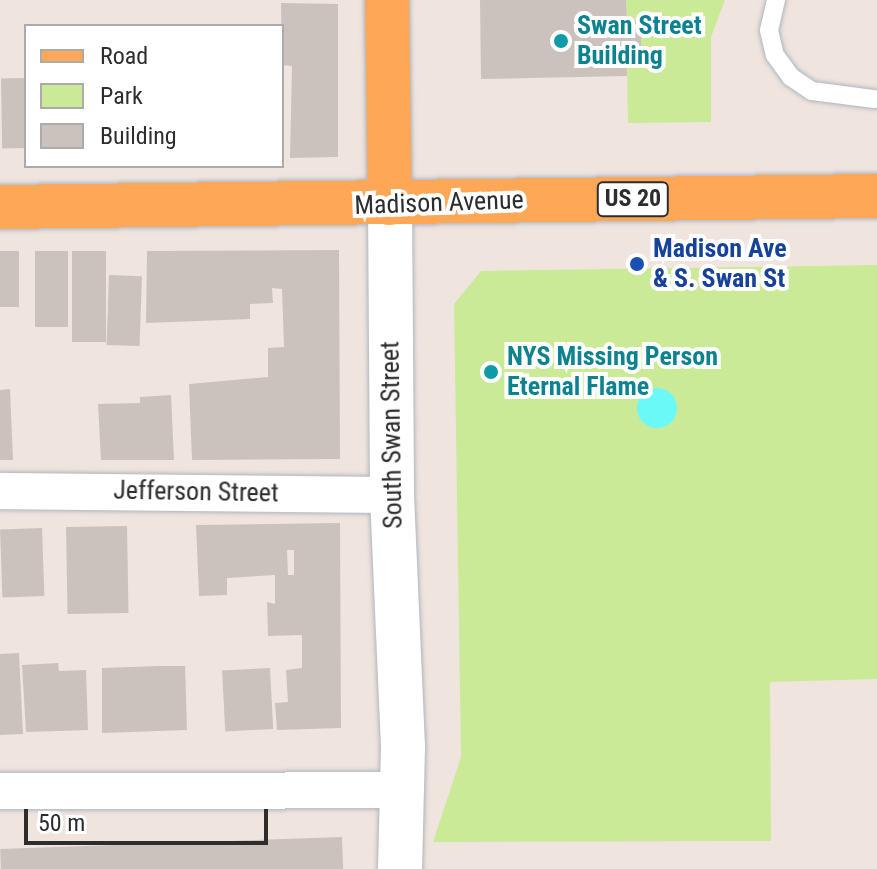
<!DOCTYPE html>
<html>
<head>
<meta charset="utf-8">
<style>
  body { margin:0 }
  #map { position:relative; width:877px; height:869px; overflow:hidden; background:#f0e4df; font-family:"Roboto Condensed",sans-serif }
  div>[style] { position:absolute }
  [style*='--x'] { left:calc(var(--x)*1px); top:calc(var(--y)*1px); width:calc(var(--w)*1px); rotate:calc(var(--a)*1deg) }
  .green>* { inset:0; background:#cbea97 }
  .water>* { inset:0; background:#6af9f7 }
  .round { border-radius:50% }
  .building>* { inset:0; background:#cbc2be; transform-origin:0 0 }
  .roads { filter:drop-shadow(0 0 2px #afb6be) drop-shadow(0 0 2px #afb6be) }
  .lane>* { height:18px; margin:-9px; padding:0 9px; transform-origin:9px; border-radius:9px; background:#fff }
  .street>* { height:36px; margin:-18px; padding:0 18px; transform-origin:18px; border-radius:18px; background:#fff }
  .secondary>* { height:44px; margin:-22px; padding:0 22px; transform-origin:22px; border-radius:22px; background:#fff }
  .primary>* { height:44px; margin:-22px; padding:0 22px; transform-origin:22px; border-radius:22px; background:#fda757 }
  .dots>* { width:22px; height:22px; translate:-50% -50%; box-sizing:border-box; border:4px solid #fff; border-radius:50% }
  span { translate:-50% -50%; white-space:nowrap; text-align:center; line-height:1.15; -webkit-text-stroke:8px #fff; paint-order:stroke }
  .shield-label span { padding:2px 6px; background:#fff; border:2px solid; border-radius:6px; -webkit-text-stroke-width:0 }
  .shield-label { font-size:24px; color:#2d2d2d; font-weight:700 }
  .culture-label { font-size:26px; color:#0d838f; font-weight:700 }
  .left { translate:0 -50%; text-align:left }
  .street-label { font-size:26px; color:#2d2d2d }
  .transit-label { font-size:26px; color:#164399; font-weight:700 }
  .legend { position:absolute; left:24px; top:24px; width:260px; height:144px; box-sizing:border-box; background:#fff; border:2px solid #ababab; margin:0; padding:10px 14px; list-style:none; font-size:24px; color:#2d2d2d }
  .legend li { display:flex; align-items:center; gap:16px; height:40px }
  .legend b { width:40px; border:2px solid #ababab }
  .scale { position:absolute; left:24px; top:809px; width:244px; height:36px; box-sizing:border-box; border:4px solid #2d2d2d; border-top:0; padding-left:10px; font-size:24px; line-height:28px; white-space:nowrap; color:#2d2d2d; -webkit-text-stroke:6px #fff; paint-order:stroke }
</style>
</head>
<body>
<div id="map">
  <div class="green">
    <div style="clip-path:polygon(626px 0,725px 0,711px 37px,711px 122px,628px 123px,627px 61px,641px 61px,627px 21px)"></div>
    <div style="clip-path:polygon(877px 265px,877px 679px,770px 682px,771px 841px,433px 842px,461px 757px,454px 304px,481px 271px)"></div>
  </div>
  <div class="water">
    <div class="round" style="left:637px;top:388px;width:40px;height:40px"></div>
  </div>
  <div class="building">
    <div style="clip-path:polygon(480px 0,626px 0,627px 21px,641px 19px,641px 61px,627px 61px,627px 76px,481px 79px)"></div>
    <div style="clip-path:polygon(281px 3px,338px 4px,338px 157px,290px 158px,292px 66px,282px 65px)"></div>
    <div style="left:25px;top:78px;width:70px;height:24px;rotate:89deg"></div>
    <div style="clip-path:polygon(339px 250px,340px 459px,192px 460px,189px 384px,268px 377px,268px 348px,284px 347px,282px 289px,272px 288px,273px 303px,250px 304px,250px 319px,146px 323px,147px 251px)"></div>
    <div style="left:0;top:251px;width:19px;height:56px"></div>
    <div style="left:35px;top:251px;width:33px;height:76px"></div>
    <div style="left:72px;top:251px;width:34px;height:91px"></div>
    <div style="left:109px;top:275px;width:33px;height:70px;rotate:2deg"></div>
    <div style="clip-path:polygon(10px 389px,13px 460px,0 460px,0 390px)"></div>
    <div style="clip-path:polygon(171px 395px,174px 460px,101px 460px,98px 404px,140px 403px,140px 397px)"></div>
    <div style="clip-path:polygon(evenodd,340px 523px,341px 728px,277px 730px,275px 703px,288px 702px,286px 670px,302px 668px,302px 635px,268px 636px,267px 602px,275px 604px,275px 575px,227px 578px,227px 595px,199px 596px,196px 525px,340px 523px,287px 550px,294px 550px,294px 575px,288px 575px,287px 550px)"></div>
    <div style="left:127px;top:526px;width:87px;height:61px;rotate:89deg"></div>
    <div style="left:42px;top:528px;width:68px;height:42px;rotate:88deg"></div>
    <div style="clip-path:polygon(19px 653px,23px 734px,0 735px,0 654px)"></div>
    <div style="clip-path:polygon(58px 663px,59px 671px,86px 670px,88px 730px,26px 732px,22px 665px)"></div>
    <div style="clip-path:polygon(158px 666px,185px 666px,187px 730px,102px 733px,102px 668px)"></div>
    <div style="left:270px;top:668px;width:61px;height:48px;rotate:87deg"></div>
    <div style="left:342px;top:837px;width:32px;height:342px;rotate:88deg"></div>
  </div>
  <div class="roads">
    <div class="lane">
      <div style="--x:776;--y:0;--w:31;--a:103"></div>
      <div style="--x:769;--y:30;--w:26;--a:77"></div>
      <div style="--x:775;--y:55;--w:27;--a:54"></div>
      <div style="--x:791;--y:77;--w:25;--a:34"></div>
      <div style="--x:812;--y:91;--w:63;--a:7.4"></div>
    </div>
    <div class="street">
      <div style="--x:0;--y:491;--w:392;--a:0.6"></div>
      <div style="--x:0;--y:791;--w:402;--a:-0.1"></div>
    </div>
    <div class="secondary">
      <div style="--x:390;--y:203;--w:292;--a:89.6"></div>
      <div style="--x:392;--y:495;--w:252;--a:87.5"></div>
      <div style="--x:403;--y:747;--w:122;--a:91.4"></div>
    </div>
    <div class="primary">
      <div style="--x:387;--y:0;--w:203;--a:89.2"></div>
      <div style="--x:0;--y:207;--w:877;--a:-0.72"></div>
    </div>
  </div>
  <div class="dots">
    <div style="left:561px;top:41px;background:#0f9aa8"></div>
    <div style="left:637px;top:264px;background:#1a4fb4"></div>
    <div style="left:491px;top:372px;background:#0f9aa8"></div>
  </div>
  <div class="shield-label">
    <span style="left:633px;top:199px">US 20</span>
  </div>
  <div class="culture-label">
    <span class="left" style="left:577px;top:41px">Swan Street<br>Building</span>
    <span class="left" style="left:507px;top:372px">NYS Missing Person<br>Eternal Flame</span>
  </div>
  <div class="street-label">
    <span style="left:439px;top:203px;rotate:-2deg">Madison Avenue</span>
    <span style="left:392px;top:435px;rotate:-91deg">South Swan Street</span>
    <span style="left:196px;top:492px;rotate:1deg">Jefferson Street</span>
  </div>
  <div class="transit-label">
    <span class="left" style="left:653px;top:264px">Madison Ave<br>&amp; S. Swan St</span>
  </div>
  <ul class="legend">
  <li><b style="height:10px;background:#fda757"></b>Road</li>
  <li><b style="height:22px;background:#cbea97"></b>Park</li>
  <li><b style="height:22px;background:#cbc2be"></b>Building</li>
  </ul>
  <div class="scale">50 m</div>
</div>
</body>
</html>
